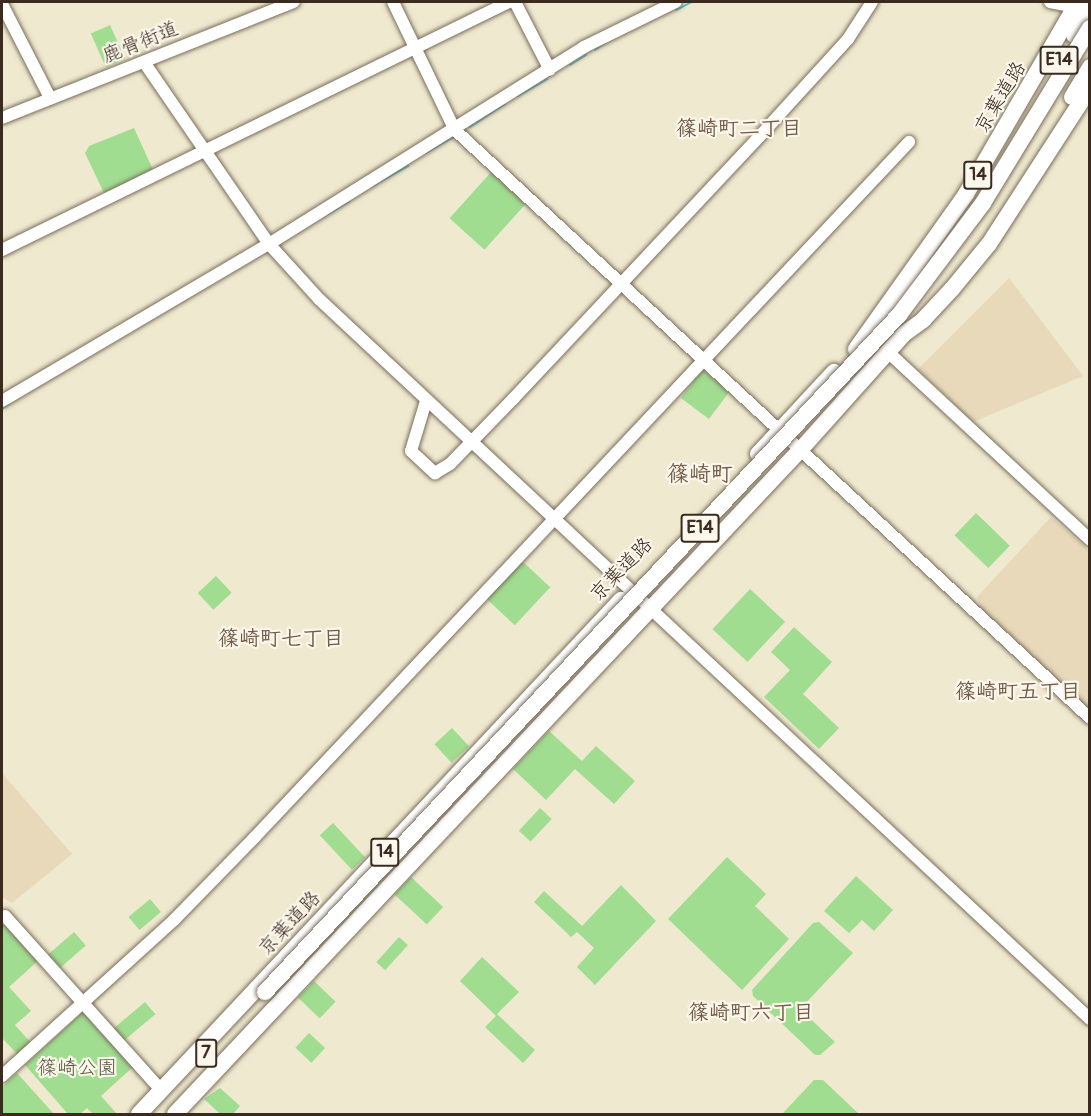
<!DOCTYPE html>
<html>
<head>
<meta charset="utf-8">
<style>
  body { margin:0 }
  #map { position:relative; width:1091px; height:1116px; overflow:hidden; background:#efe9cf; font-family:Pangolin,"Klee One",sans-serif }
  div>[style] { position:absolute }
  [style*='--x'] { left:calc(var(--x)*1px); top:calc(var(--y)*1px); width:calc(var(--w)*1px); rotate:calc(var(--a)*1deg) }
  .built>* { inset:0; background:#e8d9ba }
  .green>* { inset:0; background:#a1dd91; transform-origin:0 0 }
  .stream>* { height:2px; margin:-1px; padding:0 1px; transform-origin:1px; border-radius:1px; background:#58c5cf }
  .roads { filter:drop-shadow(0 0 2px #7a6d5c) drop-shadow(0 0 2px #7a6d5c) }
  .secondary>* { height:12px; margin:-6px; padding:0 6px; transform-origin:6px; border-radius:6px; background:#fff }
  .highway>* { height:16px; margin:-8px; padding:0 8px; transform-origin:8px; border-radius:8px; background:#fff }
  .bridges { filter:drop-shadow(0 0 2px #7a6d5c) drop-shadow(0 0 2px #7a6d5c) }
  .highway-bridge>* { height:16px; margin:-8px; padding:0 8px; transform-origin:8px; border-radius:8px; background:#fff }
  span { translate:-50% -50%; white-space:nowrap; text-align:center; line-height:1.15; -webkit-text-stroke:4.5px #fbf7ec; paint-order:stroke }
  .shield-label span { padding:2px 4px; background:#fbf7ec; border:2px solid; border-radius:4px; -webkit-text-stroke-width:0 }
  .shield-label { font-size:18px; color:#3b2a1e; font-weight:700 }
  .street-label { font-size:20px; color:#3b2a1e }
  .park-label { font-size:20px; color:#54573b }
  .neighbourhood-label { font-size:21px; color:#735b45; font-weight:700 }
  .quarter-label { font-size:22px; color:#735b45; font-weight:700 }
  .frame { position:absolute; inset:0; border:3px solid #3b2a1e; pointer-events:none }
</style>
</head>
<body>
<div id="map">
  <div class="built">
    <div style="clip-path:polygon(1009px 278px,1083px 376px,973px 422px,918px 369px)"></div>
    <div style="clip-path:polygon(1051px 517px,1089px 550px,1089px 710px,981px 608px,977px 597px)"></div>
    <div style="clip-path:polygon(2px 773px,72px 854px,12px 903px,2px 897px)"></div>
  </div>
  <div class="green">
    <div style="left:110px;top:25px;width:37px;height:21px;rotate:66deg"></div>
    <div style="clip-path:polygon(134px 128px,154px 172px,104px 193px,85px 153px,89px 146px)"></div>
    <div style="left:493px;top:170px;width:47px;height:65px;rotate:42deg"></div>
    <div style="left:702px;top:370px;width:35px;height:35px;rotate:37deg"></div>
    <div style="left:976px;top:513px;width:47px;height:31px;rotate:44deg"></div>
    <div style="left:521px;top:560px;width:40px;height:52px;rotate:43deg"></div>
    <div style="left:216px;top:576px;width:23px;height:25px;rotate:47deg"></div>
    <div style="left:750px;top:589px;width:48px;height:55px;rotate:43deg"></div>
    <div style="clip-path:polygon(794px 627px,832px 662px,803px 694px,839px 728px,819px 749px,764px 697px,790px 670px,771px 652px)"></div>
    <div style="left:452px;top:728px;width:25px;height:24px;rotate:47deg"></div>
    <div style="clip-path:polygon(549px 731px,582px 761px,596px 746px,635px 781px,614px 804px,575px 769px,546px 800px,513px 769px)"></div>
    <div style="left:540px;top:808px;width:16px;height:31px;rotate:43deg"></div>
    <div style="left:333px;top:823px;width:47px;height:18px;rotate:47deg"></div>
    <div style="clip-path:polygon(727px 857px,766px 894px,755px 906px,789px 939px,742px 990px,668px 919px)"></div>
    <div style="clip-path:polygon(856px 876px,893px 910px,874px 931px,862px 920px,849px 933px,824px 911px)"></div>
    <div style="left:411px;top:877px;width:44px;height:24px;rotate:43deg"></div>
    <div style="clip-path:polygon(621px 885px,656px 921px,595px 985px,577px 967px,594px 948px,577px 932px,571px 937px,534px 902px,544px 891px,582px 926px)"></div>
    <div style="left:150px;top:899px;width:17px;height:28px;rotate:50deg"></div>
    <div style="clip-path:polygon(819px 922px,853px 953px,800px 1009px,835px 1042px,820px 1055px,815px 1055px,753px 996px,752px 990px,813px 923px)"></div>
    <div style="clip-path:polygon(6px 924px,39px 960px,9px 987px,31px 1011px,15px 1025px,31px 1043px,18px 1055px,2px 1038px,2px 925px)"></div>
    <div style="left:74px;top:932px;width:18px;height:35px;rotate:49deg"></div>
    <div style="left:399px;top:937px;width:12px;height:34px;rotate:42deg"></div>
    <div style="clip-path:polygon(482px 957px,519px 992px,497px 1014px,535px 1050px,523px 1063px,485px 1027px,496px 1016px,460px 981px)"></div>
    <div style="left:314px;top:981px;width:30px;height:23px;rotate:44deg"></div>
    <div style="left:145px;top:1002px;width:16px;height:43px;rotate:50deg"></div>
    <div style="clip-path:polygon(84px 1011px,134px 1066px,101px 1096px,117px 1114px,93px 1114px,87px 1108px,80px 1114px,68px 1114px,25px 1065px)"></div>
    <div style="left:309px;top:1033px;width:22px;height:20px;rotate:43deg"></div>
    <div style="clip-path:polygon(17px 1073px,54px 1114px,2px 1114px,2px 1087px)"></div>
    <div style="clip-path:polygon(814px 1080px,823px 1080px,859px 1114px,782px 1114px)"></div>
    <div style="clip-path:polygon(220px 1088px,240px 1106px,233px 1114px,220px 1114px,204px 1099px)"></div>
  </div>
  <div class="stream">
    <div style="--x:676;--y:10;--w:18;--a:-27"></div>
    <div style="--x:595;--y:50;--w:12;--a:-35"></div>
    <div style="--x:570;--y:65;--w:19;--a:-32"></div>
    <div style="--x:518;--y:96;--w:34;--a:-30"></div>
    <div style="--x:470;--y:127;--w:42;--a:-33.3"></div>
    <div style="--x:426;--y:153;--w:32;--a:-30"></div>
    <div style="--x:371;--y:187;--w:43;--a:-29.6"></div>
    <div style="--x:328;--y:214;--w:24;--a:-30"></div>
    <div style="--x:2;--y:409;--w:9;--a:-36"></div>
  </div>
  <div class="roads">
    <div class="secondary">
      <div style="--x:393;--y:2;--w:142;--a:64.2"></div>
      <div style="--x:455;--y:130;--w:865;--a:42.8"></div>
      <div style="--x:515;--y:2;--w:76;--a:62.8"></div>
      <div style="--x:1050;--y:2;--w:32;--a:11"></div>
      <div style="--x:2;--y:4;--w:106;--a:62.9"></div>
      <div style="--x:144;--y:62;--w:221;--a:55.5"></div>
      <div style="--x:269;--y:244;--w:74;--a:47.7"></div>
      <div style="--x:319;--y:299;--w:1055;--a:43.04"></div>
      <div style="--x:2;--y:118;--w:314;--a:-21.7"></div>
      <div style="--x:2;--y:250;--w:564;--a:-26.07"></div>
      <div style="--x:888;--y:352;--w:276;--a:42.9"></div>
      <div style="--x:2;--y:401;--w:310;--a:-30.5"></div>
      <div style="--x:269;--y:244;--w:372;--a:-32"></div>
      <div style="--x:584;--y:47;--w:102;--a:-26.1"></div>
      <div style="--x:426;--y:401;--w:52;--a:106.7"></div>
      <div style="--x:411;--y:451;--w:33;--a:43"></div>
      <div style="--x:435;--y:473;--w:17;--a:-31"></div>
      <div style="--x:450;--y:464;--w:91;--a:-45.9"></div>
      <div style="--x:513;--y:399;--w:373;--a:-46.8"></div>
      <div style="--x:768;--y:127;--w:119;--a:-47.7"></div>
      <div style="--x:848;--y:39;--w:44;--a:-57"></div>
      <div style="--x:5;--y:916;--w:235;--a:48.1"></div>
      <div style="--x:2;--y:1076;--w:232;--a:-42.2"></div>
      <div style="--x:174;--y:920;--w:115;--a:-45.7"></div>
      <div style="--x:254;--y:838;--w:956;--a:-46.74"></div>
    </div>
    <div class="highway">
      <div style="--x:1074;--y:35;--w:31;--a:-58"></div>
      <div style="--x:1072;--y:97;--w:35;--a:-59"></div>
      <div style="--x:856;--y:349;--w:190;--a:-54.6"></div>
      <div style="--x:966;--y:194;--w:216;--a:-59.8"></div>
      <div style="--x:758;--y:454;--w:112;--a:-47.2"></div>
      <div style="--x:139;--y:1114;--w:705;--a:-46.84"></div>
      <div style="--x:175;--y:1114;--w:915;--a:-46.73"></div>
      <div style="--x:802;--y:448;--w:153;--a:-48.2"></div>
      <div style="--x:904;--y:334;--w:24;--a:-36"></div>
      <div style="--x:923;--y:320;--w:42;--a:-46.9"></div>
      <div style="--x:952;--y:289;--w:58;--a:-50.6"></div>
      <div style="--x:989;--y:244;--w:186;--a:-57.1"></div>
    </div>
  </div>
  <div class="bridges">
    <div class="highway-bridge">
      <div style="--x:265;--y:992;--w:928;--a:-46.88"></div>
      <div style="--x:899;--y:315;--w:140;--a:-53.1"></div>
      <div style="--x:983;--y:203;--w:205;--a:-58.6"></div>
    </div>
  </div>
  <div class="shield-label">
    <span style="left:1059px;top:60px">E14</span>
    <span style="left:978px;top:175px">14</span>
    <span style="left:700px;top:528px">E14</span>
    <span style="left:385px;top:852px">14</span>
    <span style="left:206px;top:1053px">7</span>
  </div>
  <div class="street-label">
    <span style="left:140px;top:42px;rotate:-22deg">鹿骨街道</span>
    <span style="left:1000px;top:97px;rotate:-59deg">京葉道路</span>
    <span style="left:621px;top:569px;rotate:-46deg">京葉道路</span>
    <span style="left:289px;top:923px;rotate:-47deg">京葉道路</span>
  </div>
  <div class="park-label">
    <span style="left:77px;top:1067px">篠崎公園</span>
  </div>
  <div class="neighbourhood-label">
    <span style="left:739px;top:129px">篠崎町二丁目</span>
    <span style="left:281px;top:639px">篠崎町七丁目</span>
    <span style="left:1018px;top:692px">篠崎町五丁目</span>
    <span style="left:751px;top:1013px">篠崎町六丁目</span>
  </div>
  <div class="quarter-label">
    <span style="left:700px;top:475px">篠崎町</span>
  </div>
  <div class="frame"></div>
</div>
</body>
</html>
